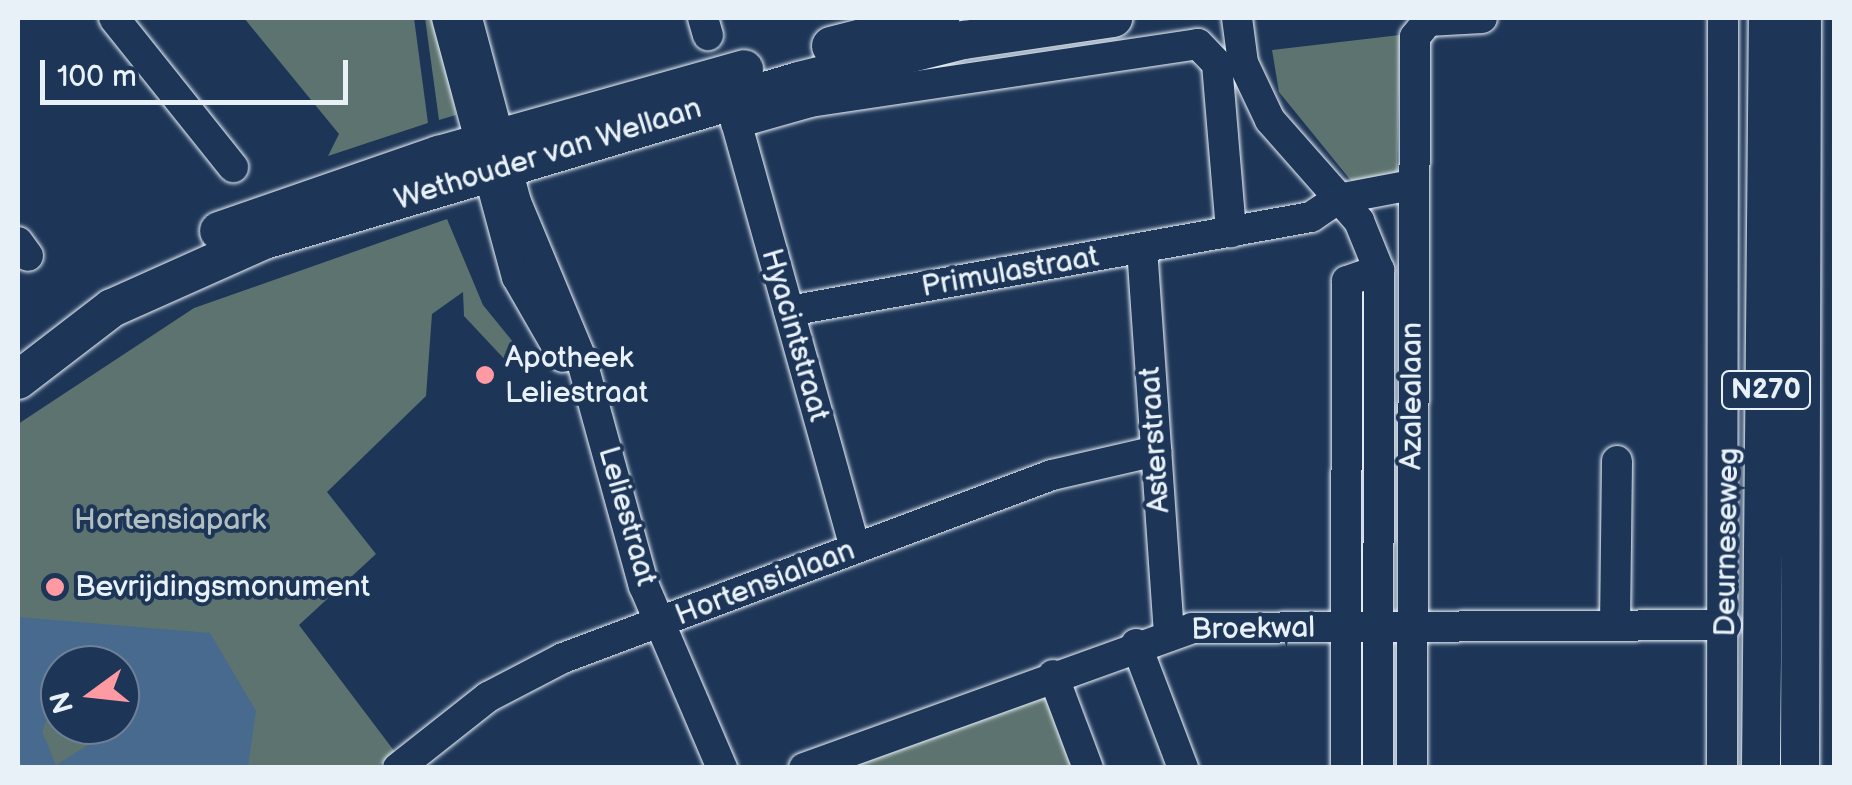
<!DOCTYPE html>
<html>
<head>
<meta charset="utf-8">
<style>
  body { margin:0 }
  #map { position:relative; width:1852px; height:785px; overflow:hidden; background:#1d3557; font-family:"Balsamiq Sans",sans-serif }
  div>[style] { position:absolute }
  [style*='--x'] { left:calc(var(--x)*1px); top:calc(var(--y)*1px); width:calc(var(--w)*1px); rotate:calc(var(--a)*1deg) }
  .green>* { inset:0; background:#5c736f }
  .water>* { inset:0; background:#476a8e }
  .roads { filter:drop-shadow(0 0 2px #e8f1f8) drop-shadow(0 0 2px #e8f1f8) }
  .minor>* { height:30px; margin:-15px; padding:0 15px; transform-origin:15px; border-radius:15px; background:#1d3557 }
  .major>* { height:38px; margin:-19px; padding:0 19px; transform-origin:19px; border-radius:19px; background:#1d3557 }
  .dots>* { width:28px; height:28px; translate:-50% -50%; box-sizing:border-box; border:5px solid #1d3557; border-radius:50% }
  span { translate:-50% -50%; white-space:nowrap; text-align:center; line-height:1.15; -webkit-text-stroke:8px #1d3557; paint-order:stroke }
  .shield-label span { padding:2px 8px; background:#1d3557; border:2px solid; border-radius:8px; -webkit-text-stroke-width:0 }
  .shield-label { font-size:28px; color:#e8f1f8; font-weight:700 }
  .street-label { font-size:30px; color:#e8f1f8 }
  .poi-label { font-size:30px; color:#e8f1f8 }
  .left { translate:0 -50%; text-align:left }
  .park-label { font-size:30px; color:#b0bfc1 }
  .frame { position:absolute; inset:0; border:20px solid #e8f1f8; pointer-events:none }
  .north { position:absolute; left:40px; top:645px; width:100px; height:100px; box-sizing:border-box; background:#1d3557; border:2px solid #6e8097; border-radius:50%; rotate:255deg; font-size:28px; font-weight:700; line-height:40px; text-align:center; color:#e8f1f8 }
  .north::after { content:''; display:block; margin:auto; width:35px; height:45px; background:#ff9aa2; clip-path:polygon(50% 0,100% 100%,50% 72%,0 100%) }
  .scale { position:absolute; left:40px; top:60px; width:308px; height:45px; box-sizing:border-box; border:5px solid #e8f1f8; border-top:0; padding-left:12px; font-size:30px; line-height:35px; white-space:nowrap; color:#e8f1f8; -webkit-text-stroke:8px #1d3557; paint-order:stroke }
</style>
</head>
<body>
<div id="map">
  <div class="green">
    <div style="clip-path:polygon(244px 18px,414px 18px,428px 123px,328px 156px,339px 134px)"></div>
    <div style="clip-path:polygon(425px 18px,438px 18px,456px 115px,439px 120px)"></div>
    <div style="clip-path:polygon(1400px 35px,1397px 173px,1357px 188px,1279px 92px,1272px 50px)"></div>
    <div style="clip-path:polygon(evenodd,447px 219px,483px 305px,530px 363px,508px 363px,464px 316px,463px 292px,432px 314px,426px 396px,327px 492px,376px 554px,299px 625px,395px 752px,377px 767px,18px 767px,18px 424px,194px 308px,447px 219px,60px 665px,120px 665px,120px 725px,60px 725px,60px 665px)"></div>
    <div style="clip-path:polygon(1054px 686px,1080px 768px,830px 768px)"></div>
  </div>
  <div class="water">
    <div style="clip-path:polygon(evenodd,18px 617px,210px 633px,256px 711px,248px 767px,25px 767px,18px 761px,18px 617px,74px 647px,120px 665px,120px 725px,56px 765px,42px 732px,74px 647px)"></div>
  </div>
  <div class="roads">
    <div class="minor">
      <div style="--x:114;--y:18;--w:191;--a:51.4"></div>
      <div style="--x:447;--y:18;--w:268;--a:74.9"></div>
      <div style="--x:517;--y:277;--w:92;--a:60.1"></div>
      <div style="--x:467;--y:18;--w:190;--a:75.1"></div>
      <div style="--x:516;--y:202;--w:169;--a:67.4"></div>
      <div style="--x:581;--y:358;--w:237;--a:74.6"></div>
      <div style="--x:644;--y:586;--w:198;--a:66.8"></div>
      <div style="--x:703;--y:18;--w:18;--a:74"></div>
      <div style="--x:1237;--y:18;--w:45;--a:82.4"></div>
      <div style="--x:1243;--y:63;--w:63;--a:64.7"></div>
      <div style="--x:1270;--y:120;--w:135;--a:48.6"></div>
      <div style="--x:1359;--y:221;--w:53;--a:67.8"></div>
      <div style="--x:1379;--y:270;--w:498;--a:90.1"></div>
      <div style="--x:18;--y:242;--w:17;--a:54"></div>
      <div style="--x:1142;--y:248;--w:384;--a:86"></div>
      <div style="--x:789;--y:311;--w:530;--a:-10.21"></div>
      <div style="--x:1311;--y:217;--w:32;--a:-34"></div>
      <div style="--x:1338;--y:199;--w:75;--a:-10.7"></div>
      <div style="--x:855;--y:548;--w:441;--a:-105.6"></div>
      <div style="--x:736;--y:123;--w:77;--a:-15.8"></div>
      <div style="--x:810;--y:102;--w:392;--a:-8.5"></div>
      <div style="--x:1198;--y:44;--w:28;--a:46"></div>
      <div style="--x:1217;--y:64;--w:169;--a:85.2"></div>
      <div style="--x:1615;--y:625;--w:164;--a:-89.3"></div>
      <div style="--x:1136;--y:644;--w:133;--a:69.2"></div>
      <div style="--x:1053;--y:675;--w:99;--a:69.4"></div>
      <div style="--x:398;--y:768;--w:115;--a:-38.3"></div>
      <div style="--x:488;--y:697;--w:85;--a:-27.5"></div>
      <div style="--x:563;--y:658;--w:522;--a:-20.52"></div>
      <div style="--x:1052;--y:475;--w:107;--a:-13"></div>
      <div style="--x:804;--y:768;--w:412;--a:-19.8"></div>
      <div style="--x:1192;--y:628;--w:534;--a:-0.32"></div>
      <div style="--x:1346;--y:768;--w:487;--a:-89.9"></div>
      <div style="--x:1347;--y:281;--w:34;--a:-19"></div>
      <div style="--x:1412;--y:768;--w:731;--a:-89.76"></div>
      <div style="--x:1415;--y:37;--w:21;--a:-51"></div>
      <div style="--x:1428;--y:21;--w:54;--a:-3.2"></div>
      <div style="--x:1722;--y:768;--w:750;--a:-89.92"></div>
    </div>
    <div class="major">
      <div style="--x:831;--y:46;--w:113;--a:-14.4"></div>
      <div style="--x:219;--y:231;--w:233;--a:-19.1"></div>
      <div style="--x:439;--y:155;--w:317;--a:-15.7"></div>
      <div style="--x:18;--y:380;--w:118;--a:-37.5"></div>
      <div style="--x:112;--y:308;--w:167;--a:-24.1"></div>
      <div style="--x:264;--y:240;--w:558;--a:-16.55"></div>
      <div style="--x:799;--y:81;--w:170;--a:-14"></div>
      <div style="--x:964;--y:40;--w:151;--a:-8.4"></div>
      <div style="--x:1761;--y:768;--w:750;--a:-89.47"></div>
      <div style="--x:1800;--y:768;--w:750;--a:-89.85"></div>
    </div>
  </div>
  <div class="dots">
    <div style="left:485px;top:375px;background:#ff9aa2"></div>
    <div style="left:55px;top:587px;background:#ff9aa2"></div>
  </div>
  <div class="shield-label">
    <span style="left:1766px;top:390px">N270</span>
  </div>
  <div class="street-label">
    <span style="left:548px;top:154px;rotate:-17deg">Wethouder van Wellaan</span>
    <span style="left:1010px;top:272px;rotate:-10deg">Primulastraat</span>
    <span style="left:795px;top:335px;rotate:74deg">Hyacintstraat</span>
    <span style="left:1412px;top:396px;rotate:-90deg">Azalealaan</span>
    <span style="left:1155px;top:440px;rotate:-94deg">Asterstraat</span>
    <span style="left:627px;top:516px;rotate:74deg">Leliestraat</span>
    <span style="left:1727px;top:542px;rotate:-89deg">Deurneseweg</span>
    <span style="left:765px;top:583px;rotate:-21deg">Hortensialaan</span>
    <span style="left:1253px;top:629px;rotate:-1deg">Broekwal</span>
  </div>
  <div class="poi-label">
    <span class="left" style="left:505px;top:375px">Apotheek<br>Leliestraat</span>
    <span class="left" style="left:75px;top:587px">Bevrijdingsmonument</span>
  </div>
  <div class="park-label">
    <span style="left:170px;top:520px">Hortensiapark</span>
  </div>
  <div class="frame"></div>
  <div class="north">N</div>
  <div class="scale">100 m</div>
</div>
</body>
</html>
